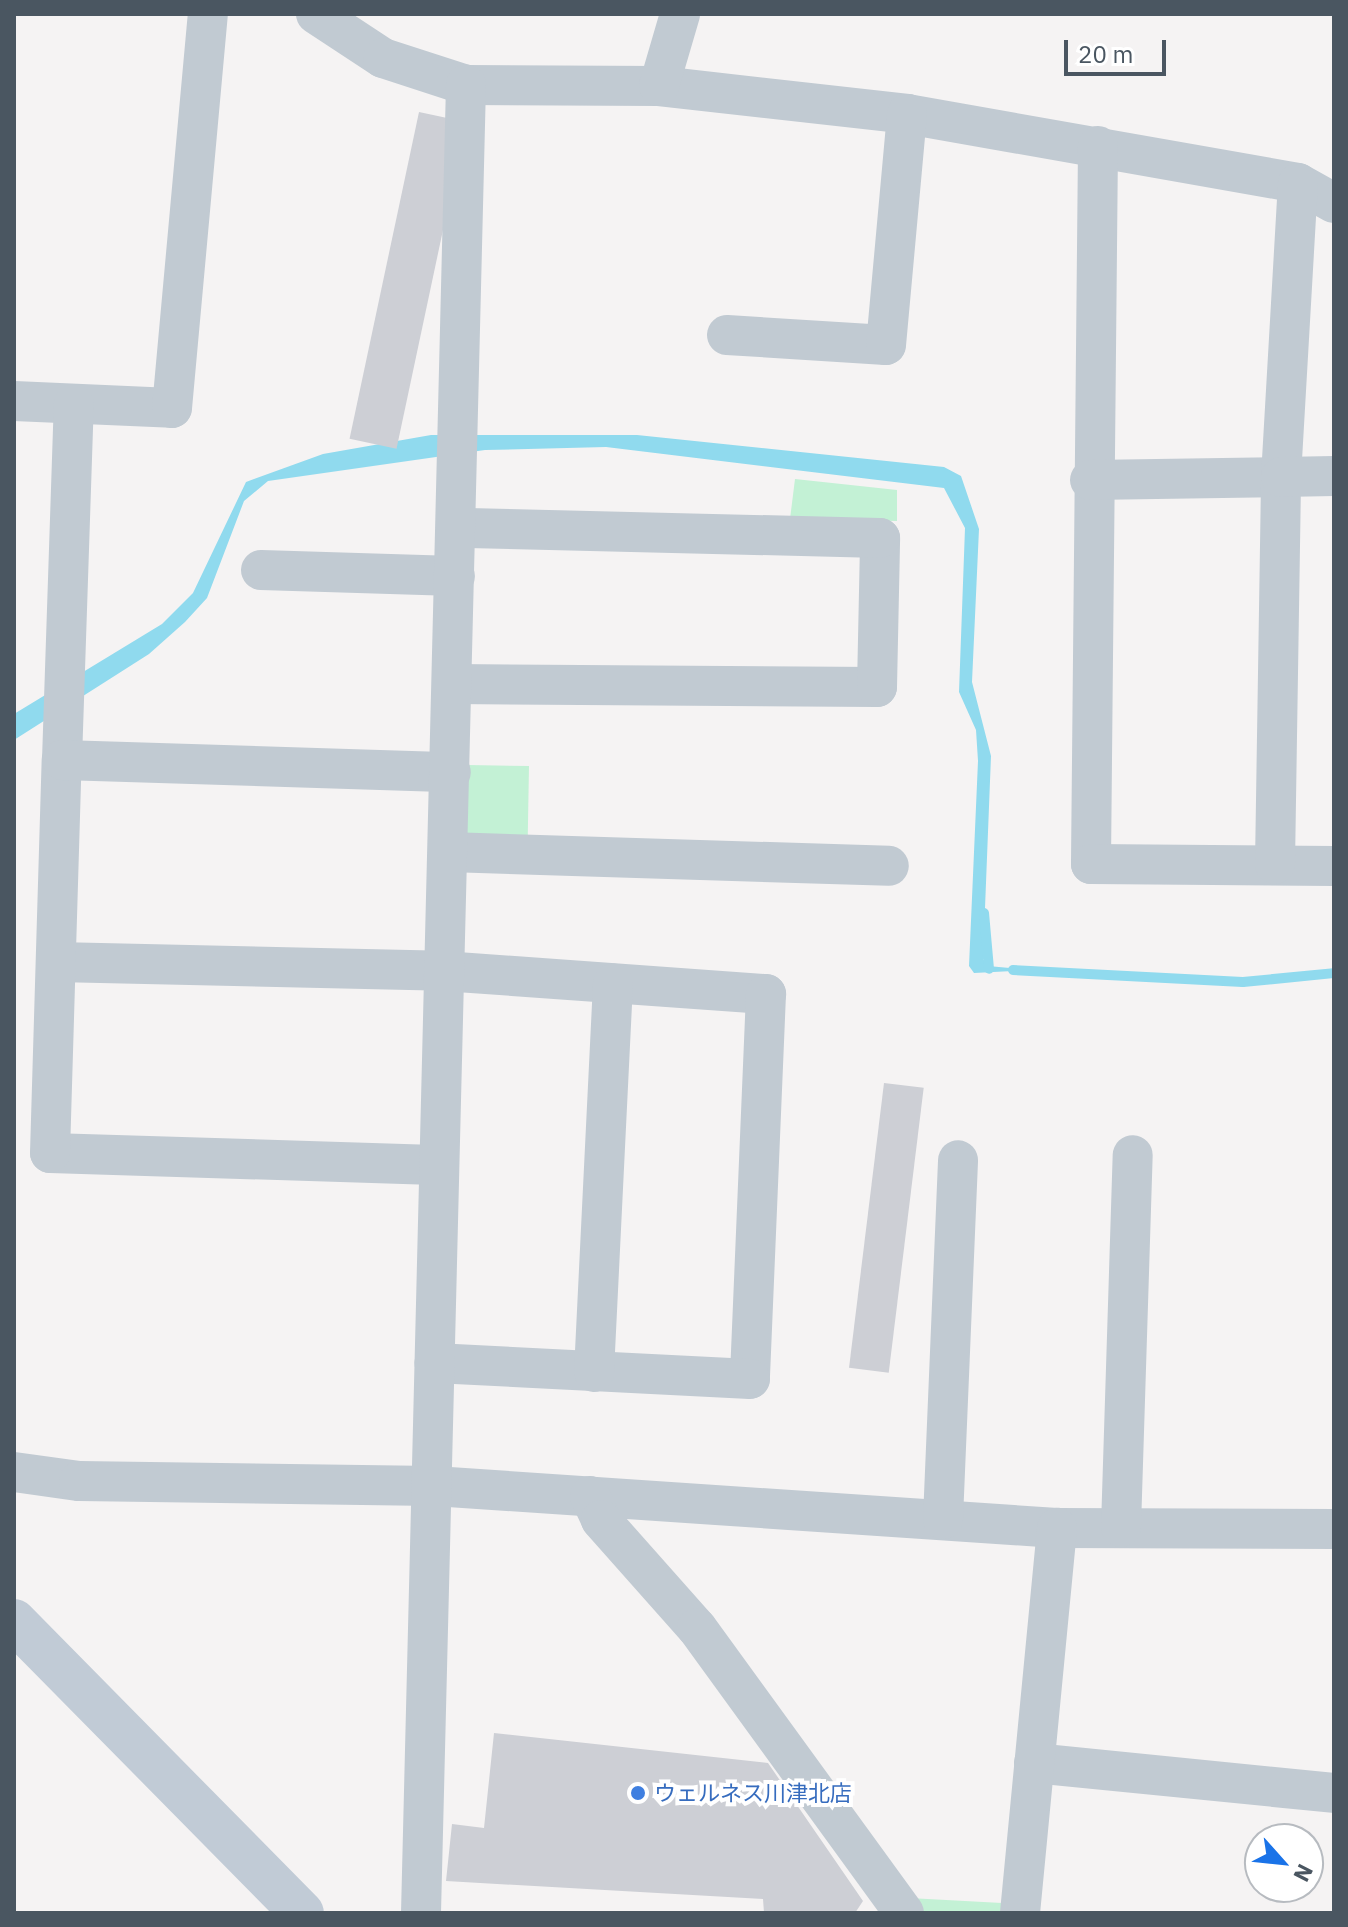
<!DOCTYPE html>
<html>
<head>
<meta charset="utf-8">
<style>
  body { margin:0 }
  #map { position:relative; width:1348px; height:1927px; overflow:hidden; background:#f5f3f3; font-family:"IBM Plex Sans","Noto Sans JP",sans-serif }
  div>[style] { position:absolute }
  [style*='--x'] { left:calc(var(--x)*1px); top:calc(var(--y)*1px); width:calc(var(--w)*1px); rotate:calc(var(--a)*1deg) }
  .green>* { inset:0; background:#c3f1d5; transform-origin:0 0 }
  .water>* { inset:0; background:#90daee }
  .stream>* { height:10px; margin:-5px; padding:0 5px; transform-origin:5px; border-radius:5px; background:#90daee }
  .building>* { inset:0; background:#cdcfd5; transform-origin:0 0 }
  .street>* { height:40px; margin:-20px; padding:0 20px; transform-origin:20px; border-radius:20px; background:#c1cad2 }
  .secondary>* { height:44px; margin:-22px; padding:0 22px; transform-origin:22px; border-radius:22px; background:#c1cbd6 }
  .dots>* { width:22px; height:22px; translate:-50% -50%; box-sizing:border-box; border:4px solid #fff; border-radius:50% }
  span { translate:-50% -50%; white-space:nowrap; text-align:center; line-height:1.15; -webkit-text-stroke:8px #fff; paint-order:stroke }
  .shop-label { font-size:22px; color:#366cbe }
  .left { translate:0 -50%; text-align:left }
  .frame { position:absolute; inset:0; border:16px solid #4a5661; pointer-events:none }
  .north { position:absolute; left:1244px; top:1823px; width:80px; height:80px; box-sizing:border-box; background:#fff; border:2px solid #b7bbc0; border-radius:50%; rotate:117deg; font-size:22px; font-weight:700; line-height:32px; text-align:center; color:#4a5661 }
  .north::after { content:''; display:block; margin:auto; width:28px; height:36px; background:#1a73e8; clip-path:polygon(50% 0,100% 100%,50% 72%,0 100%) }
  .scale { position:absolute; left:1064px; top:40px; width:102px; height:36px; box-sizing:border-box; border:4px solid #4a5661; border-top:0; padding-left:10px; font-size:24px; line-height:28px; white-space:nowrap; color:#4a5661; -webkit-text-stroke:6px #fff; paint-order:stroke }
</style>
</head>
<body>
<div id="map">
  <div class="green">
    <div style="clip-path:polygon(795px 479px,897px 490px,897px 521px,790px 519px)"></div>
    <div style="left:468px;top:765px;width:61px;height:75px;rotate:1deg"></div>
    <div style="clip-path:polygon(909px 1898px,1002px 1903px,1001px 1913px,920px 1913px)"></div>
  </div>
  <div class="water">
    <div style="clip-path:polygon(431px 435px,637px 435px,944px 467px,961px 476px,979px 529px,972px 682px,991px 756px,983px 959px,988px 966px,1032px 970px,974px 973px,969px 966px,978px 761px,976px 730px,959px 692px,965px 528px,944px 488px,606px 447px,485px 450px,268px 481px,244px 501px,207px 598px,185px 622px,149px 654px,14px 740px,14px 714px,162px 624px,193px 593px,246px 482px,323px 454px)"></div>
  </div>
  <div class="stream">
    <div style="--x:984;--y:913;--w:56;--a:84.9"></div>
    <div style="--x:1013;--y:970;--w:230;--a:3"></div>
    <div style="--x:1243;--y:982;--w:91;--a:-5.6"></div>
  </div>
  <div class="building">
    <div style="left:419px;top:112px;width:48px;height:334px;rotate:12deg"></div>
    <div style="left:884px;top:1083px;width:40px;height:287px;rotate:7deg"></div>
    <div style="clip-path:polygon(494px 1733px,768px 1763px,863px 1901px,855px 1913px,764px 1913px,763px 1899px,446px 1881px,452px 1824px,484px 1828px)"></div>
  </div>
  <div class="street">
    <div style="--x:316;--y:14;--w:80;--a:33.3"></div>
    <div style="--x:383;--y:58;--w:87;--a:18"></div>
    <div style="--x:466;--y:85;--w:193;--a:0.3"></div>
    <div style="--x:659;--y:86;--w:250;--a:6.4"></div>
    <div style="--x:907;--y:114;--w:397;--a:10"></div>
    <div style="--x:1298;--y:183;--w:41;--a:29.1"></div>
    <div style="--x:659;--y:86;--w:75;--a:-73.7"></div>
    <div style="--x:1098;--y:146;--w:718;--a:90.56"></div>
    <div style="--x:1091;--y:864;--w:243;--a:0.5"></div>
    <div style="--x:727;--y:335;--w:159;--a:3.6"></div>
    <div style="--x:886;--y:345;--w:232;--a:-84.8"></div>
    <div style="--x:14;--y:401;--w:158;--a:2.5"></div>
    <div style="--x:172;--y:408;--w:396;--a:-84.8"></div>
    <div style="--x:1090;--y:480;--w:191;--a:-0.9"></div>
    <div style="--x:1281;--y:477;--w:294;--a:-86.7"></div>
    <div style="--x:261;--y:570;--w:194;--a:1.8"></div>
    <div style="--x:453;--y:684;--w:424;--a:0.4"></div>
    <div style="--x:877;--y:687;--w:149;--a:-88.8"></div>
    <div style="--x:880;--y:538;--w:423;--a:-178.6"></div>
    <div style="--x:62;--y:760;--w:356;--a:-88.1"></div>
    <div style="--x:448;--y:852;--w:441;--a:1.8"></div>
    <div style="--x:1275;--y:864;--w:387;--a:-89.1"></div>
    <div style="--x:1281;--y:477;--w:53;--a:-1.1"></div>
    <div style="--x:56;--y:962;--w:387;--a:1.3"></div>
    <div style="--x:443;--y:971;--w:324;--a:4.1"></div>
    <div style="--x:766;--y:994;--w:385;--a:92.4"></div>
    <div style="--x:750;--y:1379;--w:316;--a:-177.1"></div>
    <div style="--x:435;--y:1165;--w:385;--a:-178.2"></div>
    <div style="--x:50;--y:1153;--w:393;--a:-88.3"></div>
    <div style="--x:62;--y:760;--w:389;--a:1.8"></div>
    <div style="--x:594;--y:1372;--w:389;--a:-87.2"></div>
    <div style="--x:14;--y:1472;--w:66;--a:7.9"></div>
    <div style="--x:79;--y:1481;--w:355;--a:0.8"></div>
    <div style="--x:434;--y:1486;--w:624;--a:3.86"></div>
    <div style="--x:1057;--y:1528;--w:277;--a:0.2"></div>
    <div style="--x:590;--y:1496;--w:26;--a:65"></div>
    <div style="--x:601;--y:1520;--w:144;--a:48.4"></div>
    <div style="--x:697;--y:1628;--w:352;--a:54"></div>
    <div style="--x:943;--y:1519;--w:359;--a:-87.6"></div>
    <div style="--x:1121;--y:1527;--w:372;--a:-88.2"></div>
    <div style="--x:1034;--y:1763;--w:301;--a:5.7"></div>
    <div style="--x:421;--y:1913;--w:1829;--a:-88.59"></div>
    <div style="--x:1020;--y:1913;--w:387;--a:-84.5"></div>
  </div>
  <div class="secondary">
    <div style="--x:14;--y:1621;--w:410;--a:45.4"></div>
  </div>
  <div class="dots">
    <div style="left:638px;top:1793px;background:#3f7fe0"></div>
  </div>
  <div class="shop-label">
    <span class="left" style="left:654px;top:1793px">ウェルネス川津北店</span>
  </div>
  <div class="frame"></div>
  <div class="north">N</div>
  <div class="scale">20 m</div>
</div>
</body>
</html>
